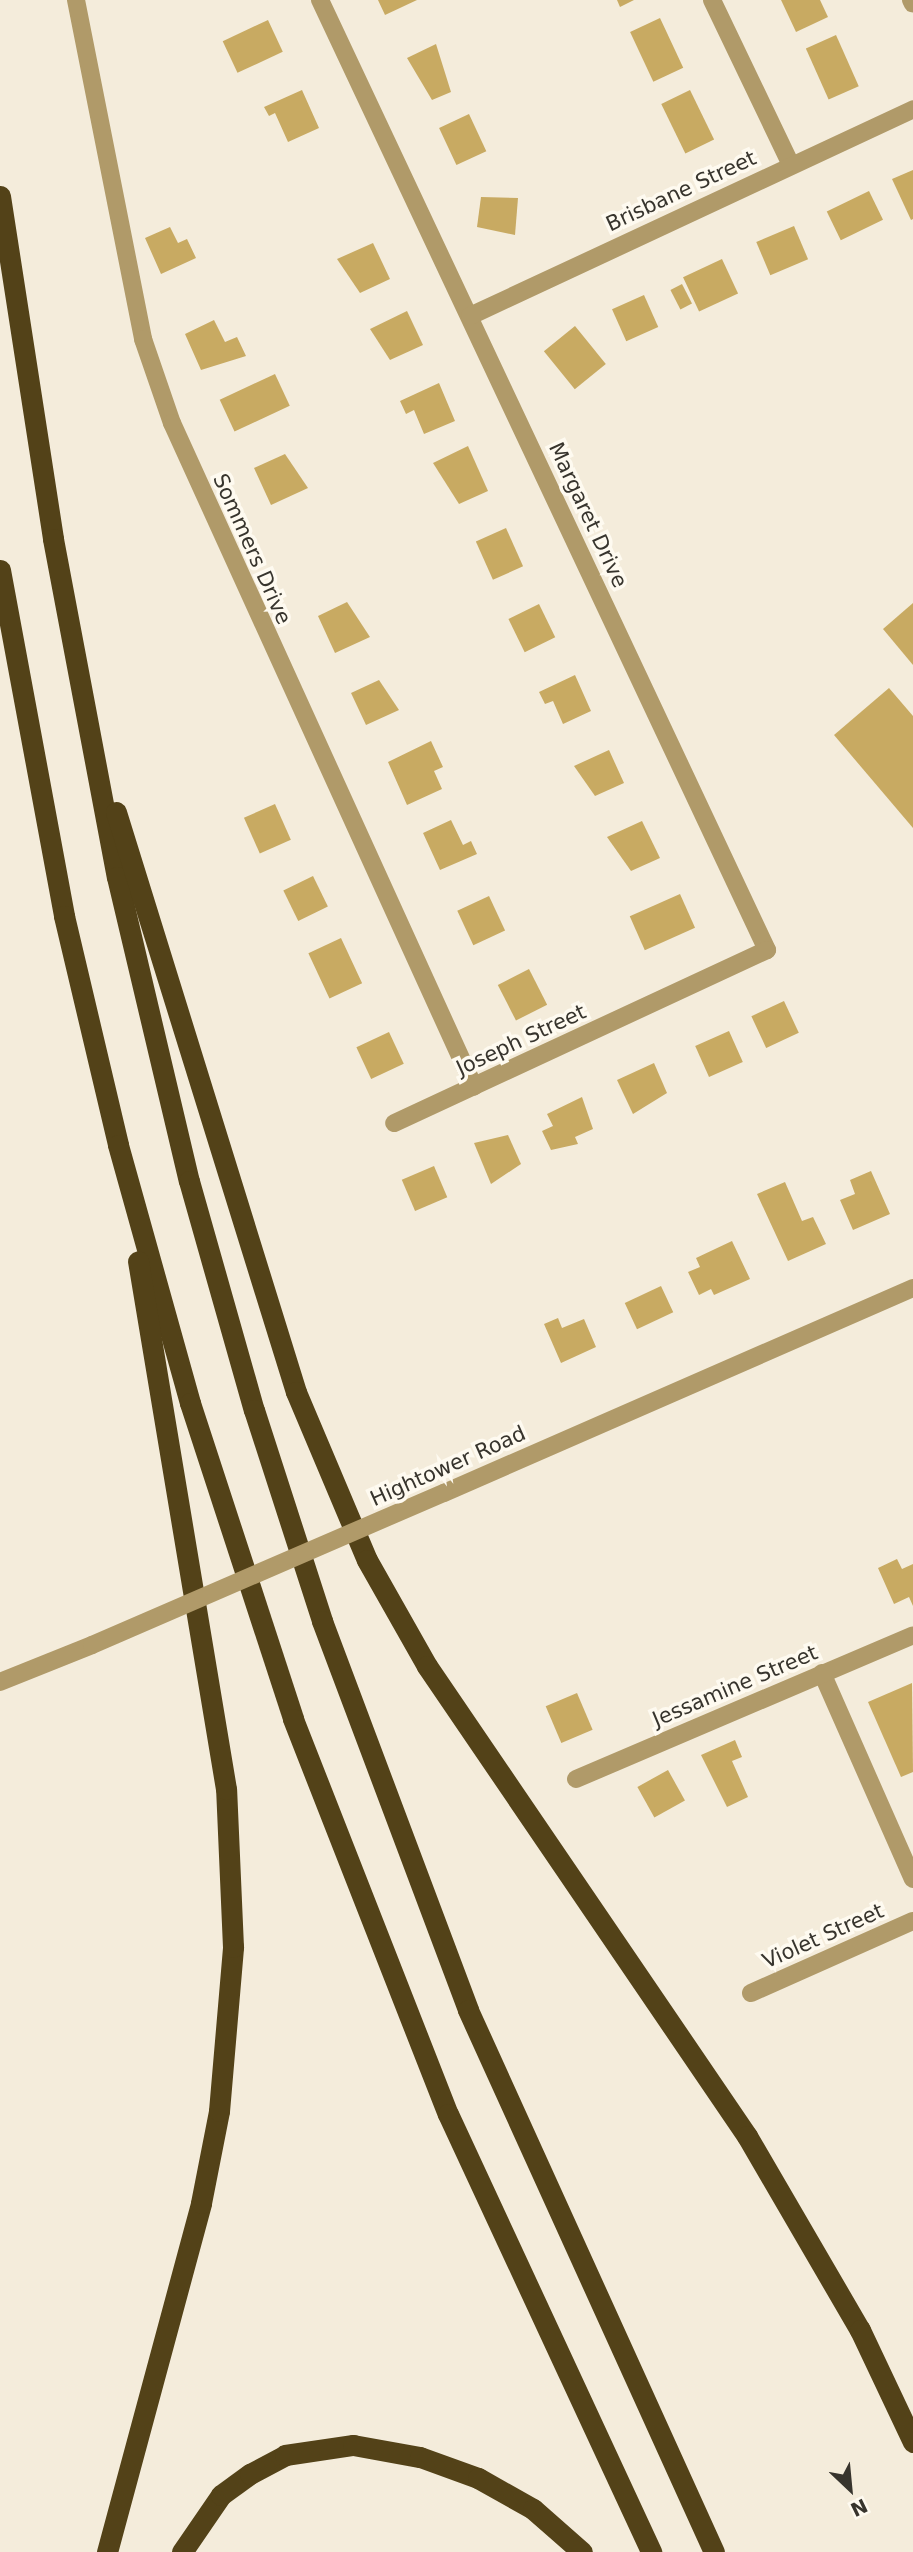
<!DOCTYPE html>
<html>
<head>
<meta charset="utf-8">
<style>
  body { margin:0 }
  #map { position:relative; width:913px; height:2552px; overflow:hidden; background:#f4ecdb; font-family:"DejaVu Sans",sans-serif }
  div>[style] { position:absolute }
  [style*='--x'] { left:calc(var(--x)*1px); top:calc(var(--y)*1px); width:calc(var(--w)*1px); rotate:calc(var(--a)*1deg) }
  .building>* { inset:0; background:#c8aa62; transform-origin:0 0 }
  .minor>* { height:18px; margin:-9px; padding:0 9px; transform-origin:9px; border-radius:9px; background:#b09a69 }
  .highway>* { height:21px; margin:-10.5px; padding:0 10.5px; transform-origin:10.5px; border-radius:10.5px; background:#534218 }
  .minor-bridge>* { height:18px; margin:-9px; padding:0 9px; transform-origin:9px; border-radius:9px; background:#b09a69 }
  span { translate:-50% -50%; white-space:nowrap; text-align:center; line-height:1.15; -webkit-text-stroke:7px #fefaf0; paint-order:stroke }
  .street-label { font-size:21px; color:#37342d }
  .north { position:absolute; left:815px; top:2454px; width:70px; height:70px; -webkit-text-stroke:5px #fefaf0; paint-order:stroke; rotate:154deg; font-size:19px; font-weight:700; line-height:28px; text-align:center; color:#37342d }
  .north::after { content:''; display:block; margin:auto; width:24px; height:32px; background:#37342d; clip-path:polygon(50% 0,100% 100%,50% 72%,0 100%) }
</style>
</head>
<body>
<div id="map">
  <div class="building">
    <div style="clip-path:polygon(378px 0,417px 0,385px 15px)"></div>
    <div style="clip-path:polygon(617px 0,634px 0,620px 7px)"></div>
    <div style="clip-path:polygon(781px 0,820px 0,828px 17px,796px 32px)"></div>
    <div style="left:660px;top:18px;width:55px;height:33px;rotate:65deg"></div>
    <div style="left:268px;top:20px;width:35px;height:50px;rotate:65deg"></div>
    <div style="left:836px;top:35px;width:56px;height:33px;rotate:66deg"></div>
    <div style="clip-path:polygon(436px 44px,451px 92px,432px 100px,407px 58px)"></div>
    <div style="clip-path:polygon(302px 90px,319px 128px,288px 142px,275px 113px,269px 116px,264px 107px)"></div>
    <div style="left:690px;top:90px;width:55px;height:32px;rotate:64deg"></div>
    <div style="left:469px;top:114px;width:41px;height:33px;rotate:65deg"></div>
    <div style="clip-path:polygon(913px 170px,913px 219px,911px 220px,892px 179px)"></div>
    <div style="left:869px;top:191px;width:32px;height:47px;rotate:64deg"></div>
    <div style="clip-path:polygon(481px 197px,518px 198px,515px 235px,477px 227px)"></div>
    <div style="left:794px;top:226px;width:36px;height:41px;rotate:67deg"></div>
    <div style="clip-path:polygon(170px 227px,178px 243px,187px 239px,196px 258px,161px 274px,145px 238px)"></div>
    <div style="clip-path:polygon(373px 243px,390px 279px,360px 293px,337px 259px)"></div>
    <div style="left:722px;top:259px;width:38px;height:43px;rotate:65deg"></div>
    <div style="left:682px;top:284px;width:22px;height:13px;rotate:63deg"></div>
    <div style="left:644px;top:295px;width:35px;height:35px;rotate:66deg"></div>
    <div style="clip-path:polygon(407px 311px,423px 345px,390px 360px,370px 329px)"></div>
    <div style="clip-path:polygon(214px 320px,225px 342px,237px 337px,246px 356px,201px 370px,185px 334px)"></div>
    <div style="left:575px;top:326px;width:49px;height:40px;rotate:51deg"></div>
    <div style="left:275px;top:374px;width:35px;height:61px;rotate:65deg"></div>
    <div style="clip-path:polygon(439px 383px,455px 421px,424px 434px,414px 410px,406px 414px,400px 401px)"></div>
    <div style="clip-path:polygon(468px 446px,488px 491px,459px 504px,433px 463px)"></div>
    <div style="clip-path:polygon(285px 454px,308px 488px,271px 505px,254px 468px)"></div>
    <div style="left:506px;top:528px;width:42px;height:33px;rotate:66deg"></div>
    <div style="clip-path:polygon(347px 602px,370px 637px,335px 653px,318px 616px)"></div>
    <div style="clip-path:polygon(913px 603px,913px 665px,883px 629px)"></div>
    <div style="left:539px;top:604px;width:37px;height:34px;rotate:64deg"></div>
    <div style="clip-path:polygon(575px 675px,591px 711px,563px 724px,553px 701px,545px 704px,539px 692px)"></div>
    <div style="clip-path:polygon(379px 680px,399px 710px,366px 725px,351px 693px)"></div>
    <div style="clip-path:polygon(889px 688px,913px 716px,913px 828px,834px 735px)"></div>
    <div style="clip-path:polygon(431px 741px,443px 767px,434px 771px,442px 789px,407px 805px,388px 762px)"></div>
    <div style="clip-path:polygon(609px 750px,624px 783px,595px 796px,574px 766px)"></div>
    <div style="left:275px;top:804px;width:39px;height:34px;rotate:66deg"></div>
    <div style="clip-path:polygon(451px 820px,463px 845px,471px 841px,477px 854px,440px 870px,423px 833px)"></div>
    <div style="clip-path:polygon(642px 821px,660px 858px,631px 871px,607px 837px)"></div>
    <div style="left:313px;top:876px;width:34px;height:33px;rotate:64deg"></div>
    <div style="left:680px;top:894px;width:37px;height:55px;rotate:66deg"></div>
    <div style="left:489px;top:896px;width:38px;height:35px;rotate:65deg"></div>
    <div style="left:341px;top:938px;width:50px;height:36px;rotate:65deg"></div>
    <div style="left:529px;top:969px;width:40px;height:35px;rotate:63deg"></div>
    <div style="left:784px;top:1001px;width:35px;height:36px;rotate:65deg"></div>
    <div style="left:729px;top:1031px;width:34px;height:37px;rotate:66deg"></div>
    <div style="left:389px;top:1032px;width:35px;height:36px;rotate:65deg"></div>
    <div style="clip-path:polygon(654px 1063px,667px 1093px,633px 1114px,617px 1080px)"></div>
    <div style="clip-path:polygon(582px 1097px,593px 1129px,575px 1137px,578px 1144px,551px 1150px,542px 1131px,553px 1126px,547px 1114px)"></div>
    <div style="clip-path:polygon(508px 1135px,521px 1164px,491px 1184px,474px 1143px)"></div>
    <div style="left:434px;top:1166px;width:34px;height:35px;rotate:67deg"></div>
    <div style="clip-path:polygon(871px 1171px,890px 1214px,853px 1230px,840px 1200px,855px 1194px,850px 1180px)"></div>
    <div style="clip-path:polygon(785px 1182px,802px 1221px,813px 1217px,826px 1244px,788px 1261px,757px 1194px)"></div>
    <div style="clip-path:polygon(732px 1241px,750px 1279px,714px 1295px,711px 1289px,699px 1295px,688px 1272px,700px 1267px,696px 1258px)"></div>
    <div style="left:661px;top:1286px;width:29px;height:40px;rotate:65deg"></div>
    <div style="clip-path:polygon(558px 1318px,562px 1328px,584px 1319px,596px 1347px,561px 1363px,544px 1324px)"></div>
    <div style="clip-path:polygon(897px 1559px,902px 1569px,913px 1564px,913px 1606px,909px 1597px,894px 1604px,878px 1568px)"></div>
    <div style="clip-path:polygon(912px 1683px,913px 1772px,901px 1777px,868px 1702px)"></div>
    <div style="left:577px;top:1693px;width:40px;height:34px;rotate:67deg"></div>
    <div style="clip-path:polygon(735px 1740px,742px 1757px,732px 1761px,748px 1797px,727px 1807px,701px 1755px)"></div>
    <div style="left:668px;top:1770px;width:35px;height:35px;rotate:61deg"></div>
  </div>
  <div class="minor">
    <div style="--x:76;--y:0;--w:346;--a:78.8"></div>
    <div style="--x:143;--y:339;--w:89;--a:71"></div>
    <div style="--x:172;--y:423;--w:729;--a:65.54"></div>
    <div style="--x:320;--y:0;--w:1050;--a:64.8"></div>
    <div style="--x:767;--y:950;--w:411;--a:155.1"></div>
    <div style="--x:712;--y:0;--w:183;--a:64.4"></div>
    <div style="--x:911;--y:0;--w:4;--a:63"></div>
    <div style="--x:470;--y:316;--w:489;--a:-25"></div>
    <div style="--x:444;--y:1493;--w:512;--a:-23.61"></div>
    <div style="--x:822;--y:1673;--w:225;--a:66.2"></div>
    <div style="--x:0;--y:1682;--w:99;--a:-21.9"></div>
    <div style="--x:576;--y:1779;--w:366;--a:-23.1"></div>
    <div style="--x:751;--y:1993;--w:177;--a:-24"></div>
  </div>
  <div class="highway">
    <div style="--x:0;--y:196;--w:347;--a:81.2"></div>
    <div style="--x:53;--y:539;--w:344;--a:79.3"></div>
    <div style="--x:117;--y:877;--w:312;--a:76.7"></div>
    <div style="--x:189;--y:1181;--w:238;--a:74.2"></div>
    <div style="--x:254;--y:1410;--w:222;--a:72.1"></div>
    <div style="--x:322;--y:1621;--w:415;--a:69.4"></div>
    <div style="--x:468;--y:2010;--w:595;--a:65.59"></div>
    <div style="--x:0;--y:570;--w:352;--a:79.5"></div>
    <div style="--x:64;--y:916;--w:235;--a:76.7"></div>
    <div style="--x:118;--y:1145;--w:268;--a:74.4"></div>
    <div style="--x:190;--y:1403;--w:332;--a:71.9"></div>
    <div style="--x:293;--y:1719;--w:424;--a:68.6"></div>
    <div style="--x:448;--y:2114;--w:483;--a:65.1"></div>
    <div style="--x:116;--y:812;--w:607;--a:72.76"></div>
    <div style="--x:296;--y:1392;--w:182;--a:67.1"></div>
    <div style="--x:367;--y:1560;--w:122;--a:60.5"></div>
    <div style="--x:427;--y:1666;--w:569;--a:55.75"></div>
    <div style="--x:747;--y:2136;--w:225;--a:59.8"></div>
    <div style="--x:860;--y:2330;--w:124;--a:64.7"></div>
    <div style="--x:107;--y:2552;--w:361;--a:-74.9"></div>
    <div style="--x:201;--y:2203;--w:94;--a:-78.9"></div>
    <div style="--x:219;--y:2111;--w:165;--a:-85.1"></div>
    <div style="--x:233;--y:1947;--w:158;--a:-92.5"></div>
    <div style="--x:226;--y:1789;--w:535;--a:-99.46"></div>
    <div style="--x:182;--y:2552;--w:69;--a:-55.6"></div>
    <div style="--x:221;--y:2495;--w:36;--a:-36"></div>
    <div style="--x:250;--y:2474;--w:40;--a:-28"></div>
    <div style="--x:285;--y:2455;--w:69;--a:-8.4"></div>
    <div style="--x:353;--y:2445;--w:68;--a:10.2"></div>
    <div style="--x:420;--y:2457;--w:62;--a:19.9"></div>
    <div style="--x:478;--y:2478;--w:63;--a:29.4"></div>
    <div style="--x:533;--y:2509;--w:65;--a:41.3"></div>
  </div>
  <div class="minor-bridge">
    <div style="--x:92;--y:1645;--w:383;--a:-23.4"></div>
  </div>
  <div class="street-label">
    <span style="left:681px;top:191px;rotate:-25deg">Brisbane Street</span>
    <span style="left:588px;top:515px;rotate:65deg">Margaret Drive</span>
    <span style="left:252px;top:549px;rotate:66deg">Sommers Drive</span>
    <span style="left:521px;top:1040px;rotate:-25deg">Joseph Street</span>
    <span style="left:448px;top:1466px;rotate:-24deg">Hightower Road</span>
    <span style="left:735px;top:1686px;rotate:-23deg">Jessamine Street</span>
    <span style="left:823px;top:1936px;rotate:-24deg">Violet Street</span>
  </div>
  <div class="north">N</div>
</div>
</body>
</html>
